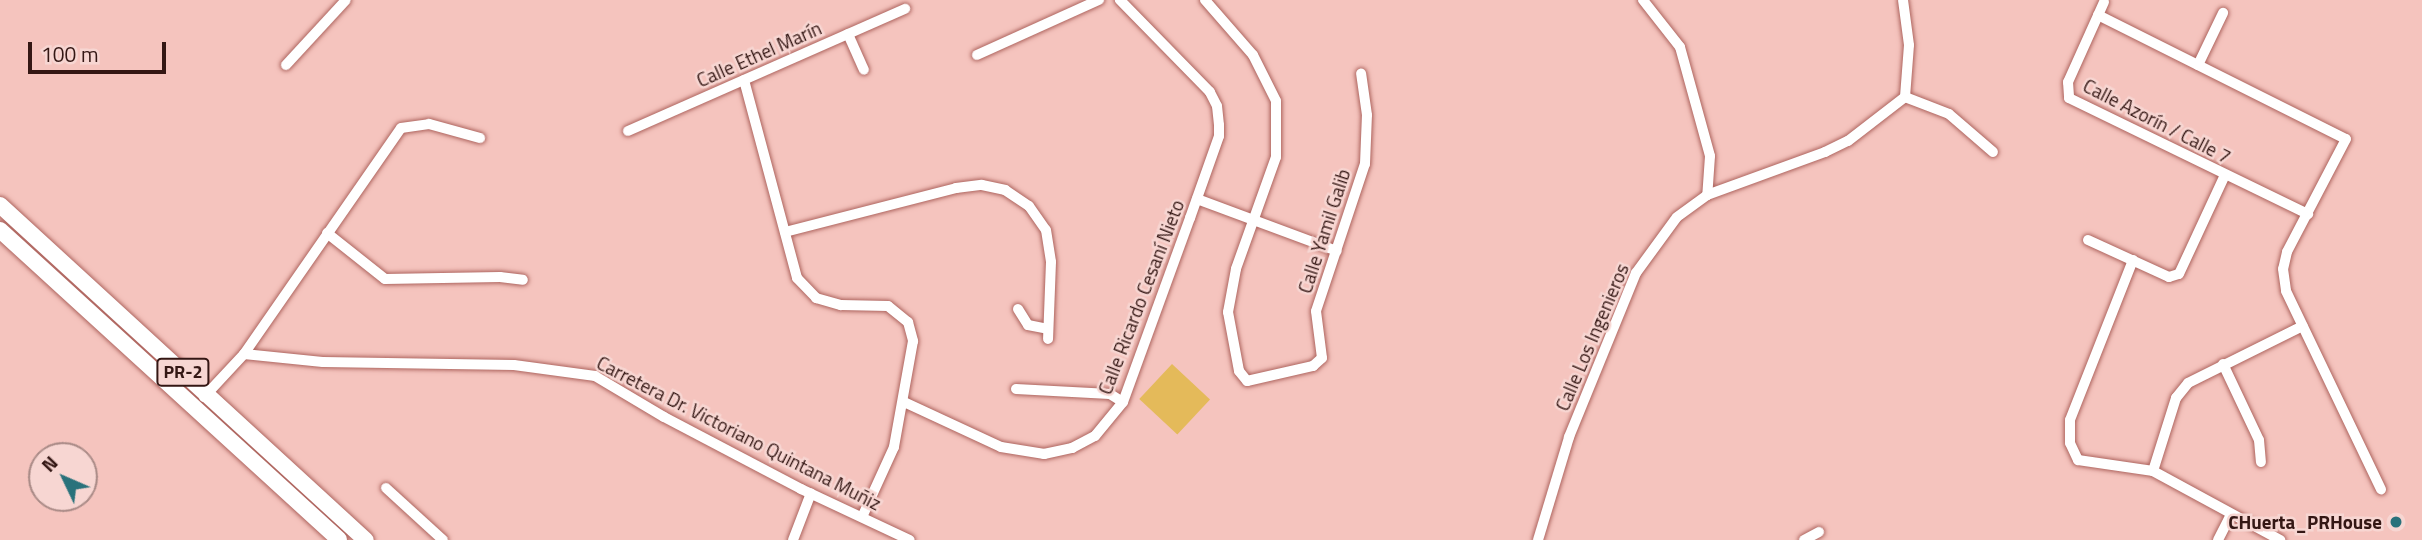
<!DOCTYPE html>
<html>
<head>
<meta charset="utf-8">
<style>
  body { margin:0 }
  #map { position:relative; width:2422px; height:540px; overflow:hidden; background:#f5c4be; font-family:"Titillium Web",sans-serif }
  div>[style] { position:absolute }
  [style*='--x'] { left:calc(var(--x)*1px); top:calc(var(--y)*1px); width:calc(var(--w)*1px); rotate:calc(var(--a)*1deg) }
  .green>* { inset:0; background:#e4ba5a; transform-origin:0 0 }
  .roads { filter:drop-shadow(0 0 2px #ae655f) drop-shadow(0 0 2px #ae655f) }
  .minor>* { height:10px; margin:-5px; padding:0 5px; transform-origin:5px; border-radius:5px; background:#fff }
  .highway>* { height:16px; margin:-8px; padding:0 8px; transform-origin:8px; border-radius:8px; background:#fff }
  .dots>* { width:19px; height:19px; translate:-50% -50%; box-sizing:border-box; border:4px solid #f7d6d2; border-radius:50% }
  span { translate:-50% -50%; white-space:nowrap; text-align:center; line-height:1.15; -webkit-text-stroke:5px #f7d6d2; paint-order:stroke }
  .shield-label span { padding:2px 5px; background:#f7d6d2; border:2px solid; border-radius:5px; -webkit-text-stroke-width:0 }
  .shield-label { font-size:18px; color:#341714; font-weight:700 }
  .street-label { font-size:19px; color:#341714 }
  .poi-label { font-size:19px; color:#341714; font-weight:700 }
  .right { translate:-100% -50%; text-align:right }
  .north { position:absolute; left:28px; top:442px; width:70px; height:70px; box-sizing:border-box; background:#f7d6d2; border:2px solid #a98a86; border-radius:50%; rotate:314deg; font-size:19px; font-weight:700; line-height:28px; text-align:center; color:#341714 }
  .north::after { content:''; display:block; margin:auto; width:24px; height:32px; background:#29727b; clip-path:polygon(50% 0,100% 100%,50% 72%,0 100%) }
  .scale { position:absolute; left:28px; top:42px; width:138px; height:32px; box-sizing:border-box; border:4px solid #341714; border-top:0; padding-left:9px; font-size:21px; line-height:24px; white-space:nowrap; color:#341714; -webkit-text-stroke:5px #f7d6d2; paint-order:stroke }
</style>
</head>
<body>
<div id="map">
  <div class="green">
    <div style="left:1172px;top:364px;width:52px;height:48px;rotate:43deg"></div>
  </div>
  <div class="roads">
    <div class="minor">
      <div style="--x:1205;--y:0;--w:73;--a:48.9"></div>
      <div style="--x:1253;--y:55;--w:51;--a:63.4"></div>
      <div style="--x:1276;--y:101;--w:56;--a:90"></div>
      <div style="--x:1276;--y:157;--w:119;--a:109.7"></div>
      <div style="--x:1236;--y:269;--w:44;--a:100.5"></div>
      <div style="--x:1228;--y:312;--w:60;--a:79.4"></div>
      <div style="--x:1239;--y:371;--w:13;--a:51"></div>
      <div style="--x:1247;--y:381;--w:68;--a:-12.8"></div>
      <div style="--x:1313;--y:366;--w:12;--a:-42"></div>
      <div style="--x:1322;--y:358;--w:47;--a:-97.3"></div>
      <div style="--x:1316;--y:311;--w:155;--a:-71.6"></div>
      <div style="--x:1365;--y:164;--w:49;--a:-87.7"></div>
      <div style="--x:1367;--y:115;--w:42;--a:-98.1"></div>
      <div style="--x:1643;--y:0;--w:60;--a:51.8"></div>
      <div style="--x:1680;--y:47;--w:113;--a:74.6"></div>
      <div style="--x:1710;--y:156;--w:39;--a:94"></div>
      <div style="--x:2104;--y:2;--w:88;--a:114.2"></div>
      <div style="--x:2068;--y:82;--w:16;--a:86"></div>
      <div style="--x:2069;--y:98;--w:266;--a:25.9"></div>
      <div style="--x:2098;--y:15;--w:277;--a:26.6"></div>
      <div style="--x:2346;--y:139;--w:127;--a:117.6"></div>
      <div style="--x:2287;--y:252;--w:17;--a:103"></div>
      <div style="--x:2283;--y:269;--w:22;--a:82"></div>
      <div style="--x:2286;--y:291;--w:220;--a:64.4"></div>
      <div style="--x:848;--y:34;--w:39;--a:66"></div>
      <div style="--x:977;--y:55;--w:134;--a:-24.3"></div>
      <div style="--x:286;--y:65;--w:88;--a:-47.3"></div>
      <div style="--x:2198;--y:65;--w:58;--a:-64.3"></div>
      <div style="--x:744;--y:80;--w:205;--a:75"></div>
      <div style="--x:797;--y:278;--w:28;--a:46"></div>
      <div style="--x:816;--y:298;--w:26;--a:16"></div>
      <div style="--x:841;--y:305;--w:47;--a:1.2"></div>
      <div style="--x:888;--y:306;--w:26;--a:39"></div>
      <div style="--x:908;--y:322;--w:20;--a:75"></div>
      <div style="--x:913;--y:341;--w:108;--a:100.2"></div>
      <div style="--x:894;--y:447;--w:75;--a:114.5"></div>
      <div style="--x:1905;--y:97;--w:47;--a:21.1"></div>
      <div style="--x:1949;--y:114;--w:58;--a:40.8"></div>
      <div style="--x:628;--y:131;--w:303;--a:-23.8"></div>
      <div style="--x:1197;--y:199;--w:149;--a:20.4"></div>
      <div style="--x:785;--y:232;--w:177;--a:-14.4"></div>
      <div style="--x:956;--y:188;--w:26;--a:-7"></div>
      <div style="--x:982;--y:185;--w:24;--a:12"></div>
      <div style="--x:1005;--y:190;--w:29;--a:34"></div>
      <div style="--x:1029;--y:206;--w:29;--a:55"></div>
      <div style="--x:1046;--y:230;--w:32;--a:81"></div>
      <div style="--x:1051;--y:262;--w:77;--a:92.2"></div>
      <div style="--x:327;--y:233;--w:74;--a:38.4"></div>
      <div style="--x:385;--y:279;--w:115;--a:-1"></div>
      <div style="--x:500;--y:277;--w:23;--a:7"></div>
      <div style="--x:2088;--y:240;--w:89;--a:24.6"></div>
      <div style="--x:2169;--y:277;--w:10;--a:-17"></div>
      <div style="--x:2179;--y:274;--w:109;--a:-65.1"></div>
      <div style="--x:2133;--y:260;--w:172;--a:111.5"></div>
      <div style="--x:2070;--y:420;--w:23;--a:90"></div>
      <div style="--x:2070;--y:443;--w:19;--a:65"></div>
      <div style="--x:2078;--y:460;--w:76;--a:8.3"></div>
      <div style="--x:2153;--y:471;--w:145;--a:28.5"></div>
      <div style="--x:1018;--y:309;--w:19;--a:58"></div>
      <div style="--x:1028;--y:325;--w:20;--a:11"></div>
      <div style="--x:244;--y:354;--w:275;--a:-55.2"></div>
      <div style="--x:401;--y:128;--w:28;--a:-8"></div>
      <div style="--x:429;--y:124;--w:53;--a:15.4"></div>
      <div style="--x:2223;--y:364;--w:84;--a:64.7"></div>
      <div style="--x:2259;--y:440;--w:22;--a:85"></div>
      <div style="--x:1016;--y:389;--w:94;--a:3"></div>
      <div style="--x:1110;--y:394;--w:15;--a:32"></div>
      <div style="--x:204;--y:397;--w:59;--a:-47.1"></div>
      <div style="--x:244;--y:354;--w:79;--a:5.8"></div>
      <div style="--x:323;--y:362;--w:191;--a:0.9"></div>
      <div style="--x:514;--y:365;--w:82;--a:7.7"></div>
      <div style="--x:595;--y:376;--w:80;--a:30.7"></div>
      <div style="--x:664;--y:417;--w:155;--a:27.7"></div>
      <div style="--x:801;--y:489;--w:120;--a:25.1"></div>
      <div style="--x:904;--y:402;--w:107;--a:24.9"></div>
      <div style="--x:1001;--y:447;--w:44;--a:9.2"></div>
      <div style="--x:1044;--y:454;--w:29;--a:-12"></div>
      <div style="--x:1072;--y:448;--w:26;--a:-28"></div>
      <div style="--x:1095;--y:436;--w:44;--a:-50.5"></div>
      <div style="--x:1123;--y:402;--w:196;--a:-70"></div>
      <div style="--x:1190;--y:218;--w:87;--a:-70.5"></div>
      <div style="--x:1219;--y:136;--w:11;--a:-90"></div>
      <div style="--x:1219;--y:125;--w:19;--a:-96"></div>
      <div style="--x:1217;--y:106;--w:16;--a:-117"></div>
      <div style="--x:1210;--y:92;--w:129;--a:-134.4"></div>
      <div style="--x:2153;--y:471;--w:77;--a:-72.5"></div>
      <div style="--x:2176;--y:398;--w:19;--a:-51"></div>
      <div style="--x:2188;--y:383;--w:128;--a:-26.4"></div>
      <div style="--x:386;--y:488;--w:77;--a:42.4"></div>
      <div style="--x:793;--y:540;--w:50;--a:-69"></div>
      <div style="--x:1538;--y:540;--w:108;--a:-73.2"></div>
      <div style="--x:1569;--y:437;--w:177;--a:-67.8"></div>
      <div style="--x:1636;--y:273;--w:69;--a:-53.8"></div>
      <div style="--x:1677;--y:217;--w:37;--a:-36"></div>
      <div style="--x:1707;--y:195;--w:126;--a:-20"></div>
      <div style="--x:1825;--y:152;--w:25;--a:-26"></div>
      <div style="--x:1848;--y:141;--w:72;--a:-37.7"></div>
      <div style="--x:1905;--y:97;--w:52;--a:-85.6"></div>
      <div style="--x:1909;--y:45;--w:45;--a:-97.6"></div>
      <div style="--x:1804;--y:540;--w:17;--a:-28"></div>
      <div style="--x:2218;--y:540;--w:28;--a:-63"></div>
    </div>
    <div class="highway">
      <div style="--x:0;--y:205;--w:496;--a:42.5"></div>
      <div style="--x:0;--y:230;--w:459;--a:42.4"></div>
    </div>
  </div>
  <div class="dots">
    <div style="left:2396px;top:522px;background:#29727b"></div>
  </div>
  <div class="shield-label">
    <span style="left:183px;top:372px">PR-2</span>
  </div>
  <div class="street-label">
    <span style="left:759px;top:54px;rotate:-24deg">Calle Ethel Marín</span>
    <span style="left:2157px;top:121px;rotate:27deg">Calle Azorín / Calle 7</span>
    <span style="left:1324px;top:231px;rotate:-72deg">Calle Yamil Galib</span>
    <span style="left:1141px;top:297px;rotate:-69deg">Calle Ricardo Cesaní Nieto</span>
    <span style="left:1592px;top:337px;rotate:-67deg">Calle Los Ingenieros</span>
    <span style="left:739px;top:433px;rotate:27deg">Carretera Dr. Victoriano Quintana Muñiz</span>
  </div>
  <div class="poi-label">
    <span class="right" style="left:2382px;top:522px">CHuerta_PRHouse</span>
  </div>
  <div class="north">N</div>
  <div class="scale">100 m</div>
</div>
</body>
</html>
